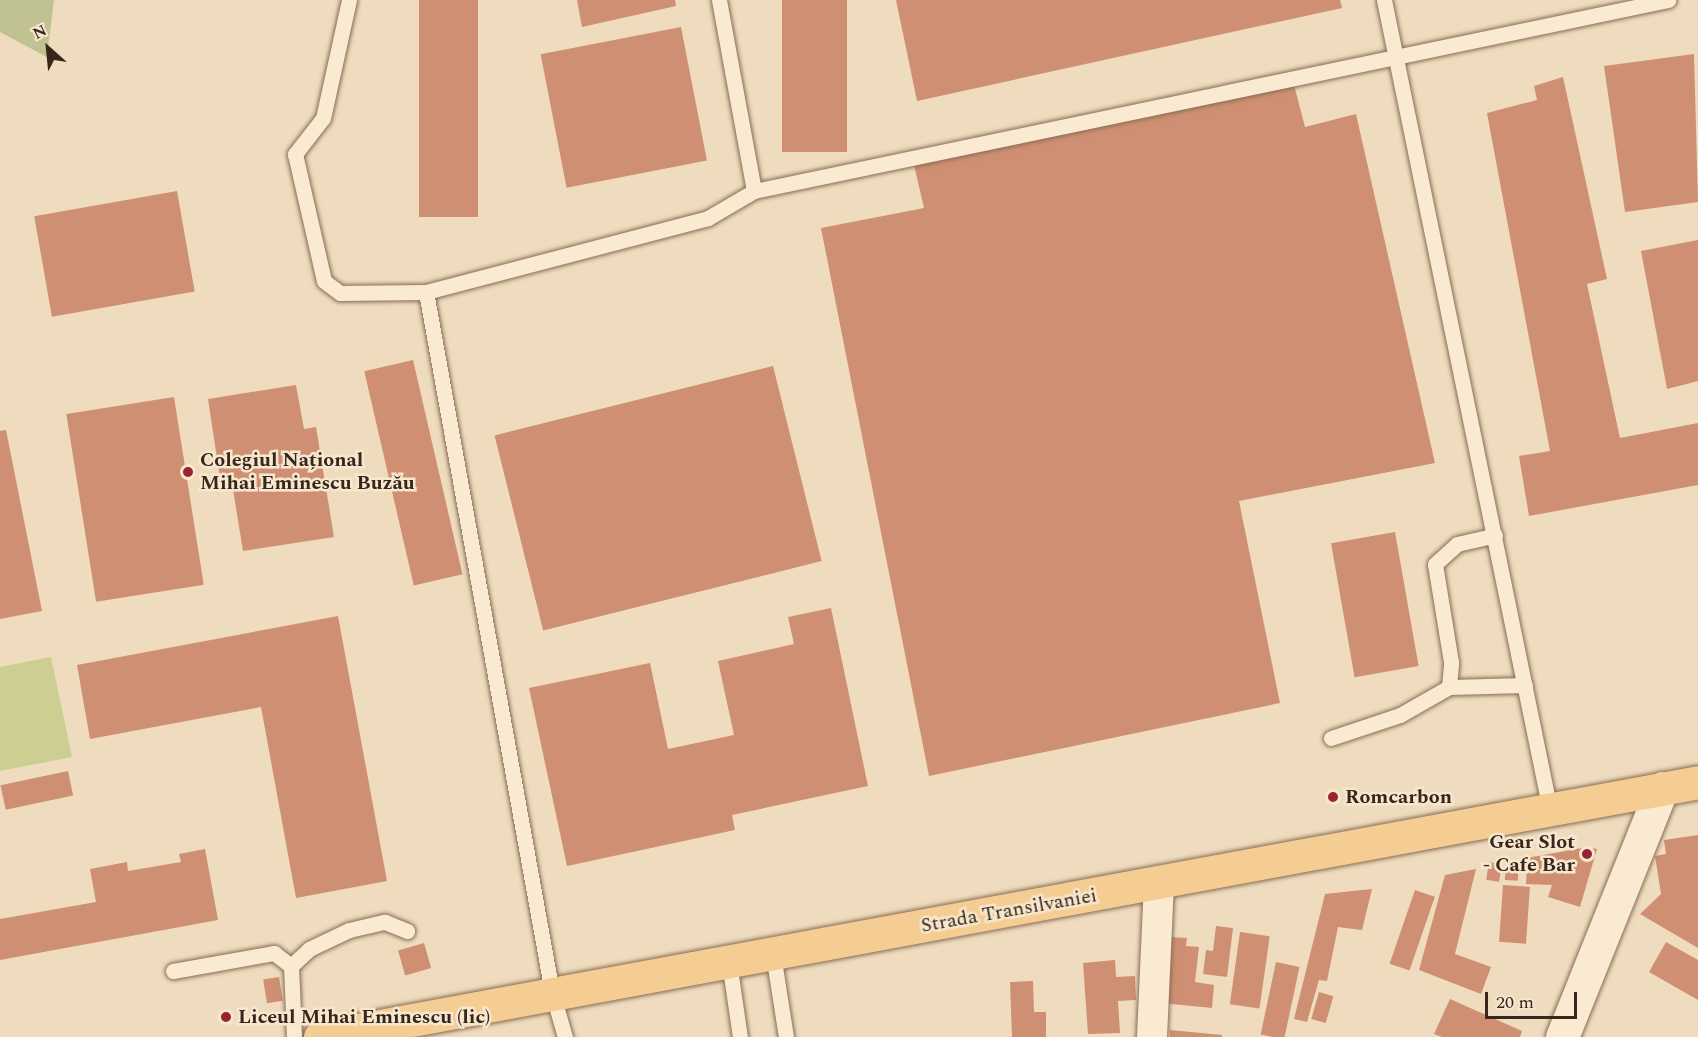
<!DOCTYPE html>
<html>
<head>
<meta charset="utf-8">
<style>
  body { margin:0 }
  #map { position:relative; width:1698px; height:1037px; overflow:hidden; background:#efdcbe; font-family:Spectral,serif }
  div>[style] { position:absolute }
  [style*='--x'] { left:calc(var(--x)*1px); top:calc(var(--y)*1px); width:calc(var(--w)*1px); rotate:calc(var(--a)*1deg) }
  .green>* { inset:0; background:#cdce92 }
  .cemetery>* { inset:0; background:#c1c292 }
  .building>* { inset:0; background:#cf8f72; transform-origin:0 0 }
  .roads { filter:drop-shadow(0 0 2px #886c56) drop-shadow(0 0 2px #886c56) }
  .service>* { height:15px; margin:-7.5px; padding:0 7.5px; transform-origin:7.5px; border-radius:7.5px; background:#faead1 }
  .minor>* { height:30px; margin:-15px; padding:0 15px; transform-origin:15px; border-radius:15px; background:#faead1 }
  .tertiary>* { height:33px; margin:-16.5px; padding:0 16.5px; transform-origin:16.5px; border-radius:16.5px; background:#faead1 }
  .primary>* { height:33px; margin:-16.5px; padding:0 16.5px; transform-origin:16.5px; border-radius:16.5px; background:#f5cd93 }
  .dots>* { width:16px; height:16px; translate:-50% -50%; box-sizing:border-box; border:3px solid #f7e7ce; border-radius:50% }
  span { translate:-50% -50%; white-space:nowrap; text-align:center; line-height:1.15; -webkit-text-stroke:5px #f7e7ce; paint-order:stroke }
  .poi-label { font-size:20px; color:#37261b; font-weight:700 }
  .left { translate:0 -50%; text-align:left }
  .right { translate:-100% -50%; text-align:right }
  .street-label { font-size:20px; color:#37261b }
  .north { position:absolute; left:18px; top:18px; width:60px; height:60px; -webkit-text-stroke:4px #f7e7ce; paint-order:stroke; rotate:333deg; font-size:16px; font-weight:700; line-height:24px; text-align:center; color:#37261b }
  .north::after { content:''; display:block; margin:auto; width:21px; height:27px; background:#37261b; clip-path:polygon(50% 0,100% 100%,50% 72%,0 100%) }
  .scale { position:absolute; left:1485px; top:992px; width:92px; height:27px; box-sizing:border-box; border:3px solid #37261b; border-top:0; padding-left:8px; font-size:18px; line-height:21px; white-space:nowrap; color:#37261b; -webkit-text-stroke:4px #f7e7ce; paint-order:stroke }
</style>
</head>
<body>
<div id="map">
  <div class="green">
    <div style="clip-path:polygon(51px 657px,72px 757px,0 771px,0 667px)"></div>
  </div>
  <div class="cemetery">
    <div style="clip-path:polygon(0 0,54px 0,47px 57px,0 32px)"></div>
  </div>
  <div class="building">
    <div style="left:419px;top:0;width:59px;height:217px"></div>
    <div style="clip-path:polygon(577px 0,675px 0,676px 6px,582px 27px)"></div>
    <div style="left:782px;top:0;width:65px;height:152px"></div>
    <div style="clip-path:polygon(896px 0,1340px 0,1342px 8px,917px 101px)"></div>
    <div style="left:681px;top:27px;width:136px;height:143px;rotate:79deg"></div>
    <div style="clip-path:polygon(1694px 54px,1698px 202px,1625px 212px,1604px 66px)"></div>
    <div style="clip-path:polygon(1563px 77px,1607px 279px,1587px 284px,1620px 438px,1698px 423px,1698px 485px,1529px 516px,1519px 456px,1550px 451px,1487px 113px,1537px 100px,1534px 86px)"></div>
    <div style="clip-path:polygon(1293px 81px,1305px 127px,1356px 114px,1435px 463px,1239px 501px,1280px 703px,929px 776px,821px 228px,924px 208px,914px 165px)"></div>
    <div style="left:177px;top:191px;width:102px;height:145px;rotate:80deg"></div>
    <div style="clip-path:polygon(1698px 240px,1698px 381px,1667px 389px,1641px 251px)"></div>
    <div style="left:413px;top:360px;width:220px;height:50px;rotate:77deg"></div>
    <div style="left:773px;top:366px;width:201px;height:287px;rotate:76deg"></div>
    <div style="clip-path:polygon(296px 385px,304px 429px,316px 427px,334px 537px,243px 551px,231px 477px,220px 478px,208px 399px)"></div>
    <div style="left:174px;top:397px;width:190px;height:109px;rotate:81deg"></div>
    <div style="clip-path:polygon(6px 430px,42px 611px,0 619px,0 431px)"></div>
    <div style="left:1395px;top:532px;width:136px;height:65px;rotate:80deg"></div>
    <div style="clip-path:polygon(831px 608px,868px 786px,732px 815px,735px 830px,567px 866px,529px 688px,650px 663px,668px 749px,734px 735px,718px 661px,794px 644px,788px 617px)"></div>
    <div style="clip-path:polygon(338px 616px,387px 881px,296px 898px,261px 707px,90px 739px,77px 665px)"></div>
    <div style="left:68px;top:771px;width:25px;height:69px;rotate:78deg"></div>
    <div style="clip-path:polygon(1698px 835px,1698px 948px,1640px 914px,1661px 894px,1655px 856px,1666px 854px,1664px 840px)"></div>
    <div style="clip-path:polygon(1587px 847px,1597px 849px,1580px 907px,1548px 897px,1552px 885px,1526px 884px,1527px 858px)"></div>
    <div style="clip-path:polygon(205px 849px,218px 920px,0 960px,0 919px,96px 902px,90px 869px,127px 862px,128px 871px,181px 862px,179px 854px)"></div>
    <div style="left:1489px;top:862px;width:13px;height:18px;rotate:9deg"></div>
    <div style="left:1506px;top:863px;width:13px;height:17px;rotate:4deg"></div>
    <div style="clip-path:polygon(1476px 869px,1455px 954px,1491px 967px,1481px 994px,1419px 970px,1445px 875px)"></div>
    <div style="left:1503px;top:885px;width:27px;height:57px;rotate:4deg"></div>
    <div style="clip-path:polygon(1372px 889px,1362px 930px,1338px 927px,1327px 981px,1319px 980px,1307px 1022px,1294px 1019px,1325px 894px)"></div>
    <div style="left:1415px;top:890px;width:21px;height:78px;rotate:19deg"></div>
    <div style="clip-path:polygon(1216px 926px,1233px 928px,1227px 977px,1203px 974px,1206px 950px,1213px 951px)"></div>
    <div style="left:1240px;top:932px;width:30px;height:73px;rotate:8deg"></div>
    <div style="clip-path:polygon(1168px 937px,1187px 938px,1186px 946px,1199px 947px,1195px 982px,1214px 985px,1212px 1008px,1161px 1003px)"></div>
    <div style="clip-path:polygon(1666px 942px,1698px 960px,1698px 1000px,1649px 972px)"></div>
    <div style="left:424px;top:943px;width:26px;height:27px;rotate:74deg"></div>
    <div style="clip-path:polygon(1115px 960px,1116px 977px,1135px 976px,1136px 1000px,1118px 1001px,1120px 1033px,1088px 1034px,1083px 963px)"></div>
    <div style="left:1276px;top:962px;width:24px;height:74px;rotate:12deg"></div>
    <div style="left:279px;top:977px;width:24px;height:16px;rotate:81deg"></div>
    <div style="clip-path:polygon(1033px 981px,1034px 1012px,1046px 1012px,1046px 1037px,1012px 1037px,1010px 982px)"></div>
    <div style="left:1319px;top:992px;width:15px;height:28px;rotate:16deg"></div>
    <div style="clip-path:polygon(1450px 999px,1522px 1031px,1520px 1037px,1442px 1037px,1434px 1034px)"></div>
    <div style="clip-path:polygon(1170px 1030px,1222px 1035px,1222px 1037px,1170px 1037px)"></div>
  </div>
  <div class="roads">
    <div class="service">
      <div style="--x:349;--y:0;--w:121;--a:102.4"></div>
      <div style="--x:323;--y:118;--w:46;--a:127.9"></div>
      <div style="--x:295;--y:154;--w:130;--a:77.1"></div>
      <div style="--x:324;--y:281;--w:20;--a:37"></div>
      <div style="--x:340;--y:293;--w:86;--a:-0.7"></div>
      <div style="--x:426;--y:292;--w:292;--a:-14.7"></div>
      <div style="--x:708;--y:218;--w:53;--a:-30.4"></div>
      <div style="--x:754;--y:191;--w:934;--a:-11.8"></div>
      <div style="--x:719;--y:0;--w:194;--a:79.6"></div>
      <div style="--x:1384;--y:0;--w:827;--a:78.42"></div>
      <div style="--x:426;--y:292;--w:711;--a:79.8"></div>
      <div style="--x:552;--y:992;--w:47;--a:73.9"></div>
      <div style="--x:1449;--y:687;--w:76;--a:-1.5"></div>
      <div style="--x:1331;--y:738;--w:73;--a:-18.4"></div>
      <div style="--x:1400;--y:715;--w:56;--a:-29.7"></div>
      <div style="--x:1449;--y:687;--w:25;--a:-85"></div>
      <div style="--x:1451;--y:662;--w:99;--a:-99.3"></div>
      <div style="--x:1435;--y:564;--w:30;--a:-42"></div>
      <div style="--x:1457;--y:544;--w:39;--a:-13"></div>
      <div style="--x:773;--y:954;--w:84;--a:81.1"></div>
      <div style="--x:729;--y:962;--w:76;--a:81.7"></div>
      <div style="--x:173;--y:971;--w:103;--a:-10.1"></div>
      <div style="--x:274;--y:953;--w:21;--a:37"></div>
      <div style="--x:294;--y:1037;--w:71;--a:-92.4"></div>
      <div style="--x:291;--y:966;--w:25;--a:-43"></div>
      <div style="--x:309;--y:949;--w:44;--a:-25.4"></div>
      <div style="--x:349;--y:930;--w:37;--a:-13"></div>
      <div style="--x:385;--y:922;--w:24;--a:22"></div>
    </div>
    <div class="minor">
      <div style="--x:1152;--y:1037;--w:153;--a:-87.4"></div>
    </div>
    <div class="tertiary">
      <div style="--x:1562;--y:1037;--w:268;--a:-68.1"></div>
    </div>
    <div class="primary">
      <div style="--x:320;--y:1037;--w:1401;--a:-10.48"></div>
    </div>
  </div>
  <div class="dots">
    <div style="left:188px;top:472px;background:#992431"></div>
    <div style="left:1333px;top:797px;background:#992431"></div>
    <div style="left:1587px;top:854px;background:#992431"></div>
    <div style="left:226px;top:1017px;background:#992431"></div>
  </div>
  <div class="poi-label">
    <span class="left" style="left:200px;top:472px">Colegiul Național<br>Mihai Eminescu Buzău</span>
    <span class="left" style="left:1345px;top:797px">Romcarbon</span>
    <span class="right" style="left:1575px;top:854px">Gear Slot<br>- Cafe Bar</span>
    <span class="left" style="left:238px;top:1017px">Liceul Mihai Eminescu (lic)</span>
  </div>
  <div class="street-label">
    <span style="left:1009px;top:911px;rotate:-10deg">Strada Transilvaniei</span>
  </div>
  <div class="north">N</div>
  <div class="scale">20 m</div>
</div>
</body>
</html>
